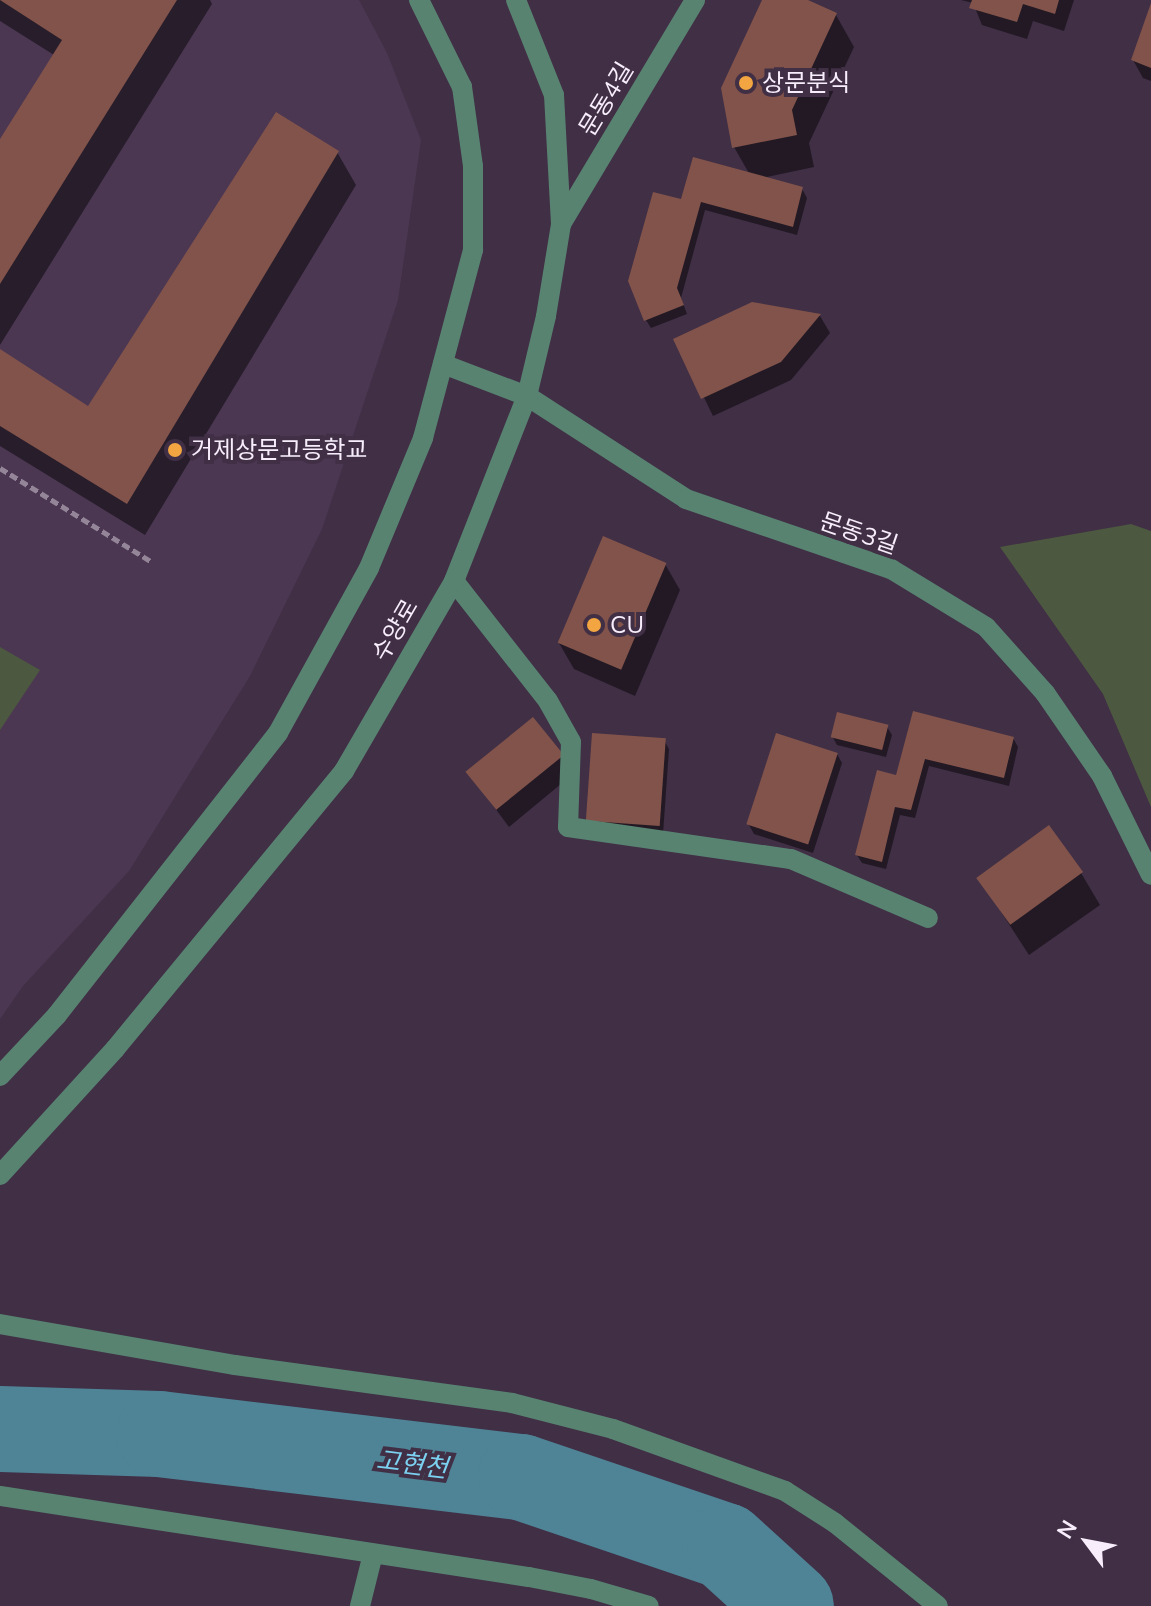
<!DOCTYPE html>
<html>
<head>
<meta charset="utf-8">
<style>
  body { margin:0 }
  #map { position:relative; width:1151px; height:1606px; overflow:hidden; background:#402f45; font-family:Mulish,"Noto Sans KR",sans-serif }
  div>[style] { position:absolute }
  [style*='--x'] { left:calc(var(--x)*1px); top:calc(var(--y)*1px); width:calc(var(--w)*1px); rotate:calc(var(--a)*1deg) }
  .built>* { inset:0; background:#4b3752 }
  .green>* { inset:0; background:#4c583f }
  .shadow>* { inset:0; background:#0007 }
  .river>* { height:86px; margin:-43px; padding:0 43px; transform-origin:43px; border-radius:43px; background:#4f8396 }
  .building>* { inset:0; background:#81534a; transform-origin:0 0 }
  .path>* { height:5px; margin-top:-2.5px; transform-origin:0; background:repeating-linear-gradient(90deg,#948698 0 8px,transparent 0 12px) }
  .minor>* { height:20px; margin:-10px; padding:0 10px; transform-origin:10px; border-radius:10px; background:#588371 }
  .dots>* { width:22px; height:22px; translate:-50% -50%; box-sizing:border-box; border:4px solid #402f45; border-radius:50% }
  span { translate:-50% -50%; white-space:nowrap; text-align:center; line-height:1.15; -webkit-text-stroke:8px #402f45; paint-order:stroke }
  .poi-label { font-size:24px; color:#f7edfb }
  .left { translate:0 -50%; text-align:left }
  .street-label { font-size:24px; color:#f7edfb }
  .water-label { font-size:26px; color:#7bd1ef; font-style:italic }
  .north { position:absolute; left:1047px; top:1502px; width:80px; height:80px; -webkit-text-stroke:6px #402f45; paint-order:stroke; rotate:302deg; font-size:22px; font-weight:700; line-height:32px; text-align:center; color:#f7edfb }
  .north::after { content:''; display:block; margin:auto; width:28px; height:36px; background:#f7edfb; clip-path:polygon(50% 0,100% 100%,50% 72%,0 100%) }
</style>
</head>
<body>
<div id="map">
  <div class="built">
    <div style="clip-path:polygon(0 0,359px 0,387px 53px,421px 140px,398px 300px,322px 529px,250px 676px,129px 871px,23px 986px,0 1019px)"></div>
  </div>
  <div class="green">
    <div style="clip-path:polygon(1131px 524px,1151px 531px,1151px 807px,1103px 694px,1000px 547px)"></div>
    <div style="clip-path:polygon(0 647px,40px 670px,0 730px)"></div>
  </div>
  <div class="shadow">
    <div style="clip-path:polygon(0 0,210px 0,212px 4px,0 345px,0 143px,54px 55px,0 21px)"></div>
    <div style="clip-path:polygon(765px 0,804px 0,836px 15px,854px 47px,809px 143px,814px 167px,762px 178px,802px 189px,807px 198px,797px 235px,705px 210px,681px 298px,687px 314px,651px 328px,646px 320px,683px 202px,750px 175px,734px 147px)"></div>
    <div style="clip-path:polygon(961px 0,1074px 0,1064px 31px,1033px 21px,1027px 39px,982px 25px,973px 3px)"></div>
    <div style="clip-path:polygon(1151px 8px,1151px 81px,1143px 78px,1133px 60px)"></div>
    <div style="clip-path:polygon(337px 152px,356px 185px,145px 535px,0 446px,0 351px,89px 408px)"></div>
    <div style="clip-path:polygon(753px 304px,820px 316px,830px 333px,791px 380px,713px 416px,676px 340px)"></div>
    <div style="clip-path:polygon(665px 564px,680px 590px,635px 696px,574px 669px,559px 643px)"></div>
    <div style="clip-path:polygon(914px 713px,1013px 738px,1018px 747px,1009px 786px,929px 766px,915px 818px,900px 815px,886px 869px,862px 863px,857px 855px,898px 777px)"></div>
    <div style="clip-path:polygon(887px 727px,892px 735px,886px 757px,837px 745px,832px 736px)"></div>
    <div style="clip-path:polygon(664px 740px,669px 749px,663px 834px,592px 829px)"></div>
    <div style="clip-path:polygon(837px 754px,842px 763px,813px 853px,754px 834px,749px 825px)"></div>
    <div style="clip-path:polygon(563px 756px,573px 774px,509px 827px,469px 773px)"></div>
    <div style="clip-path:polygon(1081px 873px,1100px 905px,1029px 955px,979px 878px)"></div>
  </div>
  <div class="river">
    <div style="--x:0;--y:1429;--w:159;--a:1.8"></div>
    <div style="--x:159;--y:1434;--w:365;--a:6.8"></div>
    <div style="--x:521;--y:1477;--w:215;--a:18.7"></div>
    <div style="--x:725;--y:1546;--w:89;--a:42.3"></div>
  </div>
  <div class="building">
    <div style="clip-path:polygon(0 0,177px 0,0 284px,0 139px,62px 40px)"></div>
    <div style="clip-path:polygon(762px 0,808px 0,837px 13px,792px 110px,797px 135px,732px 148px,721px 88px)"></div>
    <div style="clip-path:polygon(972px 0,1059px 0,1055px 14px,1023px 4px,1017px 22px,969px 8px)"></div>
    <div style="clip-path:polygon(1151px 3px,1151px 68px,1131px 60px)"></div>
    <div style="clip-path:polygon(276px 112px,339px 151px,127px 504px,0 426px,0 349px,88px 406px)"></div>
    <div style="clip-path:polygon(693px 157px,803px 187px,793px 227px,701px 202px,677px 288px,684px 305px,644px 321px,628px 281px,653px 192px,681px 199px)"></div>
    <div style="clip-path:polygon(752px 302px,821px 314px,781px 362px,701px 399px,673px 339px)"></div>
    <div style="left:603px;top:536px;width:69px;height:116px;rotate:23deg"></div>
    <div style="clip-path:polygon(913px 711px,1014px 737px,1004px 778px,925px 759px,911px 810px,895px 807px,882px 862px,855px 855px,877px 770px,896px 775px)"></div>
    <div style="left:837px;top:712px;width:53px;height:26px;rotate:14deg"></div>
    <div style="left:533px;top:717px;width:49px;height:87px;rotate:51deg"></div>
    <div style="left:592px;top:733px;width:74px;height:88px;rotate:4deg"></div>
    <div style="left:776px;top:733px;width:65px;height:96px;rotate:18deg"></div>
    <div style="left:1049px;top:825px;width:58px;height:90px;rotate:54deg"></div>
  </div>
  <div class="path">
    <div style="--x:0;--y:468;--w:179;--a:31.7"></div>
  </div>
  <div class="minor">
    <div style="--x:561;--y:224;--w:261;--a:-59.1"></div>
    <div style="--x:443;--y:364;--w:90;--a:20.9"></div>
    <div style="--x:527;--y:396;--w:189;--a:32.9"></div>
    <div style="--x:686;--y:499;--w:217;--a:18.9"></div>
    <div style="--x:891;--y:569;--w:111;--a:31.4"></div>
    <div style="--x:986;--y:627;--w:89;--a:48.2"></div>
    <div style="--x:1045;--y:693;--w:101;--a:55.5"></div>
    <div style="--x:1102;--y:776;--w:110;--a:63.7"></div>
    <div style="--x:454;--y:581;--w:152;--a:51.9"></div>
    <div style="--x:548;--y:701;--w:47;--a:60.7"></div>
    <div style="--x:571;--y:742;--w:85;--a:92"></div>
    <div style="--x:568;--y:827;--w:225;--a:8.2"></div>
    <div style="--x:791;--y:859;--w:149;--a:23.3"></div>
    <div style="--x:0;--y:1076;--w:83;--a:-46.9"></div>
    <div style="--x:57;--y:1015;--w:358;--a:-51.9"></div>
    <div style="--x:278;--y:733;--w:188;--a:-61.1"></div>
    <div style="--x:369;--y:568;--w:141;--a:-67.4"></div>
    <div style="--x:423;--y:438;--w:195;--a:-75.1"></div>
    <div style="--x:473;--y:250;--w:84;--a:-90"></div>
    <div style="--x:473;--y:166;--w:80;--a:-97.9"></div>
    <div style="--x:462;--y:87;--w:97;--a:-116.3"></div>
    <div style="--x:0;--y:1175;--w:171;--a:-47.6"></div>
    <div style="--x:115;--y:1049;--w:360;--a:-50.5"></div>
    <div style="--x:344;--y:771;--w:220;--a:-59.9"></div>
    <div style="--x:454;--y:581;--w:199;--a:-68.5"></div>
    <div style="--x:527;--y:396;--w:82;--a:-76.6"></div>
    <div style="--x:546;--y:316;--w:93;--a:-80.7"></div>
    <div style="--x:561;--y:224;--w:129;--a:-93.1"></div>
    <div style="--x:554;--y:95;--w:102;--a:-111.8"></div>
    <div style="--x:0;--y:1324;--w:239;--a:9.9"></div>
    <div style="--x:235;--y:1365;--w:280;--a:7.8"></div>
    <div style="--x:512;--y:1403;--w:104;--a:14.4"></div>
    <div style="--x:613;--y:1429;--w:183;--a:19.8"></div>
    <div style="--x:785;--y:1491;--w:59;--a:32.6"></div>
    <div style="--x:835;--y:1523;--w:132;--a:38.9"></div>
    <div style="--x:0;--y:1496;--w:535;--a:8.71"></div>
    <div style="--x:529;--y:1577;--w:63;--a:11"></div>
    <div style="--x:591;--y:1589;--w:60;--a:16.3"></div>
    <div style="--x:360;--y:1606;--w:54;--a:-76"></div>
  </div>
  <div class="dots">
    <div style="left:746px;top:83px;background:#f2a541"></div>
    <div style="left:175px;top:450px;background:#f2a541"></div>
    <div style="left:594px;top:625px;background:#f2a541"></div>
  </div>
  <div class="poi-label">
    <span class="left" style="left:762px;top:83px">상문분식</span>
    <span class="left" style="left:191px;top:450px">거제상문고등학교</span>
    <span class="left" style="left:610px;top:625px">CU</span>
  </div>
  <div class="street-label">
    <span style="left:606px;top:99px;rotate:-59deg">문동4길</span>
    <span style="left:859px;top:533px;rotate:19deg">문동3길</span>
    <span style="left:395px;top:630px;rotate:-60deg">수양로</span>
  </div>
  <div class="water-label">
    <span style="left:412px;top:1464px;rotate:7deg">고현천</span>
  </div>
  <div class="north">N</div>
</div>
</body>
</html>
